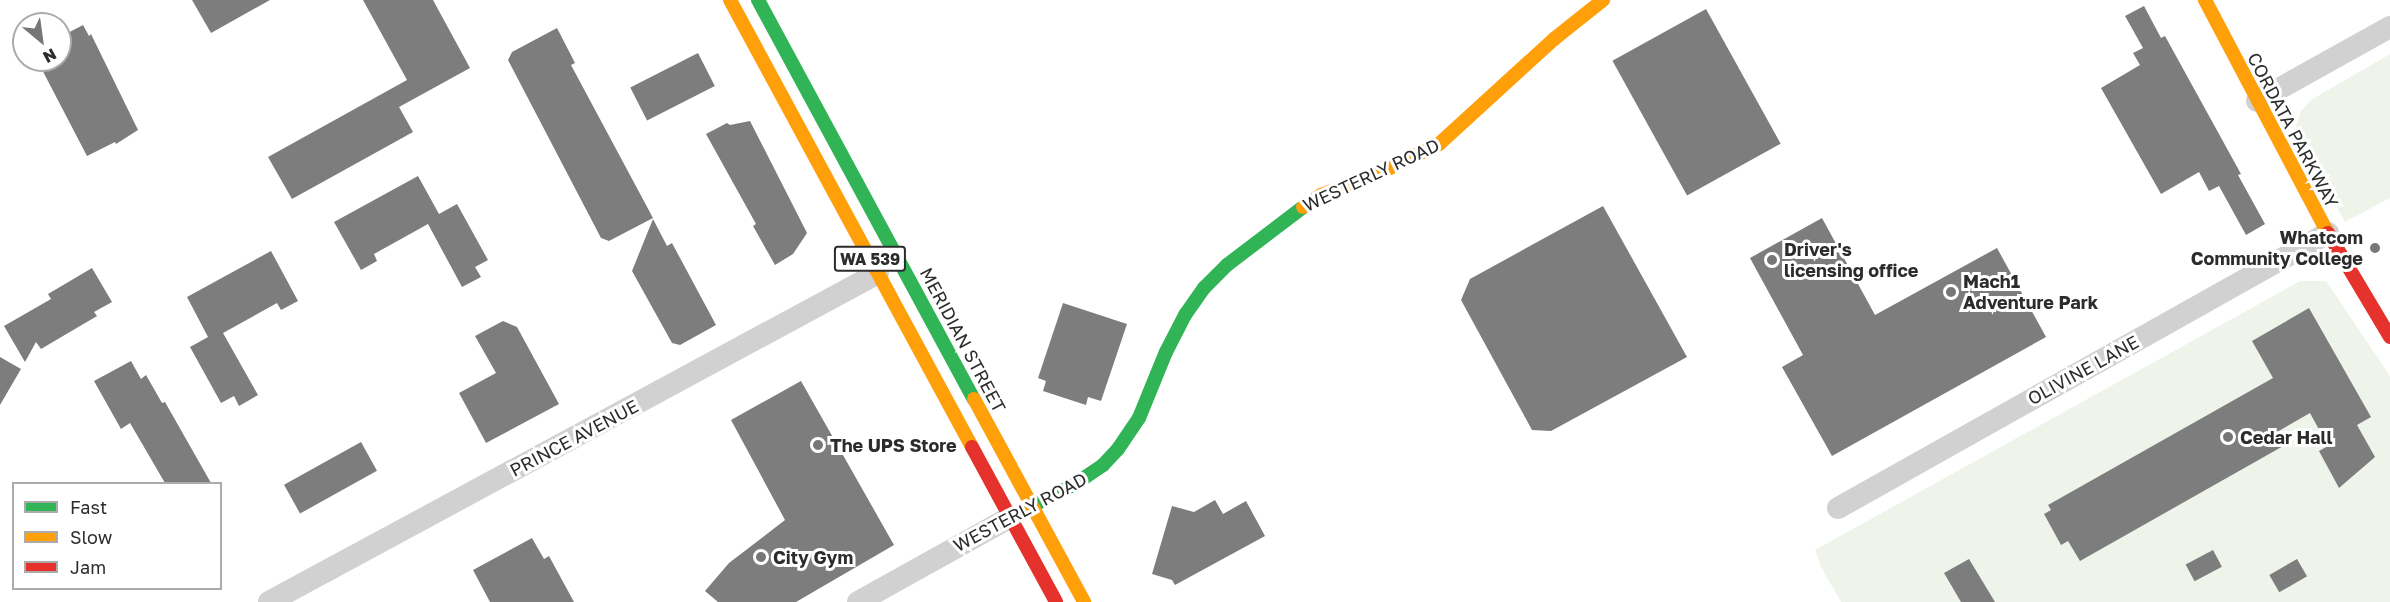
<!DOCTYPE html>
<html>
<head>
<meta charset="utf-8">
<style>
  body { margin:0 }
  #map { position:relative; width:2390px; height:602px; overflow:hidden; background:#fff; font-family:"Golos Text",sans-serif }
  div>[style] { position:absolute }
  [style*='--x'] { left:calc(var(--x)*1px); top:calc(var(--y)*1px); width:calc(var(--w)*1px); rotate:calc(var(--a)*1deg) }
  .green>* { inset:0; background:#eef4ea }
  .building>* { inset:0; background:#7d7d7d; transform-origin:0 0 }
  .street>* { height:22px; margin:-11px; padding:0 11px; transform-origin:11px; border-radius:11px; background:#d1d1d1 }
  .fast>* { height:14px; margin:-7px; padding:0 7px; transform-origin:7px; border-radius:7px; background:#30b455 }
  .slow>* { height:14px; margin:-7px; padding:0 7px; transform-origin:7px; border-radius:7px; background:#ff9f0a }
  .jam>* { height:14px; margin:-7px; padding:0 7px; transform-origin:7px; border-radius:7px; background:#e5322d }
  .dots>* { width:16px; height:16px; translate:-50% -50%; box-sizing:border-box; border:3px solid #fff; border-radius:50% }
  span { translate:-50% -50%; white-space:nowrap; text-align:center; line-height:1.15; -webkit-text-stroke:6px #fff; paint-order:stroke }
  .shield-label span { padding:2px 4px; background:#fff; border:2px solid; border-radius:4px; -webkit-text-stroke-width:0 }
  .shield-label { font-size:16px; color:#2c2c2c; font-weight:700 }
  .street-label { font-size:18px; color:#2c2c2c }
  .poi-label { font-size:18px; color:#2c2c2c; font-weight:700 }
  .right { translate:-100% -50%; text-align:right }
  .left { translate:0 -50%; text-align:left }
  .legend { position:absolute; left:12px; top:482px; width:210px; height:108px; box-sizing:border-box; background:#fff; border:2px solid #ababab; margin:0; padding:8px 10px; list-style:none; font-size:18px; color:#2c2c2c }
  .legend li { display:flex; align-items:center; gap:12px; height:30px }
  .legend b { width:30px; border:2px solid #ababab }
  .north { position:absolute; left:12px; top:12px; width:60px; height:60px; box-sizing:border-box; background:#fff; border:2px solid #ababab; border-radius:50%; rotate:151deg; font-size:16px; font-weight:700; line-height:24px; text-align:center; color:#2c2c2c }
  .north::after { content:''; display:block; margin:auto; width:21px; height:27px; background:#767676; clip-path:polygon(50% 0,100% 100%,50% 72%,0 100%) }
</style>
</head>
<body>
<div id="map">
  <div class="green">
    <div style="clip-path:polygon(2390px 54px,2390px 198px,2345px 222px,2301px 140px,2296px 126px,2301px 111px,2311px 100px)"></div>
    <div style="clip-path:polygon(2300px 281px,2326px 281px,2390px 376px,2390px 602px,1841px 602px,1821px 567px,1815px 550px)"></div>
  </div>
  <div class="building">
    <div style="clip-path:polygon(192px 0,270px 0,211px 33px)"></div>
    <div style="clip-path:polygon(363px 0,433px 0,470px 68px,399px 107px,413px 132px,292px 199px,268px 157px,407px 80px)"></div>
    <div style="clip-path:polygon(2144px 6px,2161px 38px,2165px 36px,2241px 174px,2238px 175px,2265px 224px,2246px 235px,2219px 186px,2209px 191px,2199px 172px,2161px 194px,2101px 88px,2140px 65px,2133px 53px,2143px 48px,2125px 16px)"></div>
    <div style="left:1706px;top:9px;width:154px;height:107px;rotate:61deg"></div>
    <div style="clip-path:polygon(83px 25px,89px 36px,91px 34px,138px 130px,116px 144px,115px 142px,87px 156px,37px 60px,60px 60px,60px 37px)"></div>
    <div style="clip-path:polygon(557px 28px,575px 63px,571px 65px,653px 218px,609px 241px,601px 238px,508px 60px,512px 52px)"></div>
    <div style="left:698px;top:53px;width:37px;height:76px;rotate:63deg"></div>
    <div style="clip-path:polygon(750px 121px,807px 233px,793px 254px,775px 265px,753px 226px,756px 224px,706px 134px,727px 123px,730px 125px)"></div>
    <div style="clip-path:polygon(418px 176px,439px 214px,457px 204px,488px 260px,475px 267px,481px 277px,462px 287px,428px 224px,374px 254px,377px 261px,361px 270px,334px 222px)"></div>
    <div style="clip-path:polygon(1603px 206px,1687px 357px,1551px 431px,1532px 430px,1461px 300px,1470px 279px)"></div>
    <div style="clip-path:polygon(1822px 218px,1875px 315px,1997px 248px,2046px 337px,1832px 456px,1782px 367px,1803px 355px,1750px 258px)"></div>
    <div style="clip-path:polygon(653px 219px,667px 246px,672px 243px,716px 325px,680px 345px,672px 343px,632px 271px)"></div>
    <div style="clip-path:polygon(271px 251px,298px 301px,281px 310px,277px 303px,223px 333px,258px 395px,239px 406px,234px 396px,221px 403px,190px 347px,208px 337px,187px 297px)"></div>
    <div style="clip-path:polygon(92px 268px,112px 302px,94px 312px,97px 316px,41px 349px,36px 342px,25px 362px,4px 326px,51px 299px,48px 294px)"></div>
    <div style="clip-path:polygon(1063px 303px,1127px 324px,1101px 401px,1088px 397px,1086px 405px,1043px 391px,1046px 381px,1038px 378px)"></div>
    <div style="clip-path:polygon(2309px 308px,2371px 417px,2357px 425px,2375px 457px,2339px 488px,2319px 451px,2328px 446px,2310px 413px,2277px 432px,2285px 445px,2080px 561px,2068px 541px,2061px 545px,2044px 514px,2051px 510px,2048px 505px,2273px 378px,2252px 341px)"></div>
    <div style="clip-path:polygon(503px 321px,517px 327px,559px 404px,486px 443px,459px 393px,496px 373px,475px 336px)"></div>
    <div style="clip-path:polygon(0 357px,21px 369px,0 405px)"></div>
    <div style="clip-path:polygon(131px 361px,141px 379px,146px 375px,162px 403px,165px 402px,211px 483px,165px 483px,130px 423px,121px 429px,94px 381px)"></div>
    <div style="clip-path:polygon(801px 381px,894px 545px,796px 602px,718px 602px,705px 591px,729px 563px,785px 520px,731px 420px)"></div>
    <div style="left:361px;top:442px;width:33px;height:88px;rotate:61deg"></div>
    <div style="clip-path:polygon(1215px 500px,1223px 514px,1246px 501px,1265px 536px,1175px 585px,1172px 580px,1152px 574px,1172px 506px,1194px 512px)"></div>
    <div style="clip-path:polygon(532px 538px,544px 559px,549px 556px,574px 602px,490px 602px,473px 570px)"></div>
    <div style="left:2213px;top:550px;width:19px;height:31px;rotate:62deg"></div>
    <div style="clip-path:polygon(1969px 559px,1995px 602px,1961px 602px,1944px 573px)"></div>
    <div style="left:2297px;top:559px;width:20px;height:32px;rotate:60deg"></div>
  </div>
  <div class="street">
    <div style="--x:2257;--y:101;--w:152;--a:-29.1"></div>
    <div style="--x:1838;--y:508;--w:562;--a:-29.3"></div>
    <div style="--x:269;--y:602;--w:692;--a:-28.38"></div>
    <div style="--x:858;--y:602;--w:175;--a:-29.1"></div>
  </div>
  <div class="fast">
    <div style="--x:758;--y:0;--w:454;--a:61.6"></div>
    <div style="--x:1011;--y:517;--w:72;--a:-27.3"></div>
    <div style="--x:1075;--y:484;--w:34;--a:-34"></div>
    <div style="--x:1103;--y:465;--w:22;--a:-47"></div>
    <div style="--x:1118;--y:449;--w:37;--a:-56"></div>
    <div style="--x:1139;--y:418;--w:71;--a:-67.8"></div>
    <div style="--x:1166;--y:352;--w:42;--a:-62.8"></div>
    <div style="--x:1185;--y:315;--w:33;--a:-55"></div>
    <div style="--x:1204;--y:288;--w:33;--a:-45"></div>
    <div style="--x:1227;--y:265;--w:96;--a:-37.3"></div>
  </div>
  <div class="slow">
    <div style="--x:730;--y:0;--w:508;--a:61.57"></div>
    <div style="--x:2205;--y:0;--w:263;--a:62.2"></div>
    <div style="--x:1303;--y:207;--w:22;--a:-34"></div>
    <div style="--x:1321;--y:195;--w:67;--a:-20.9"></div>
    <div style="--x:1384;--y:171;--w:61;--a:-26.1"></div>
    <div style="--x:1439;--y:144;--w:156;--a:-42.4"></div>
    <div style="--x:1554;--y:39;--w:63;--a:-38.5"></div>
    <div style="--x:974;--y:399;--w:231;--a:61.5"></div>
  </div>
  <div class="jam">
    <div style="--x:2328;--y:233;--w:121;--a:59.2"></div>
    <div style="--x:972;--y:447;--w:176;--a:61.5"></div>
  </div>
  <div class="dots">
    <div style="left:2375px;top:248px;background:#767676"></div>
    <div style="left:1772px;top:260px;background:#767676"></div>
    <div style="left:1951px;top:292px;background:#767676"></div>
    <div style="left:2228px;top:437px;background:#767676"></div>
    <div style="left:818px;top:445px;background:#767676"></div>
    <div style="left:761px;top:557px;background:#767676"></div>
  </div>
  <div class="shield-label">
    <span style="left:870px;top:259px">WA 539</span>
  </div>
  <div class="street-label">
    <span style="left:2293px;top:130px;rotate:62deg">CORDATA PARKWAY</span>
    <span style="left:1371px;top:175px;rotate:-25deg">WESTERLY ROAD</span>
    <span style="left:963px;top:340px;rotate:62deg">MERIDIAN STREET</span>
    <span style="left:2083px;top:370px;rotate:-29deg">OLIVINE LANE</span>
    <span style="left:574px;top:438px;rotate:-28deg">PRINCE AVENUE</span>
    <span style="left:1020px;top:512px;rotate:-28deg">WESTERLY ROAD</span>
  </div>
  <div class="poi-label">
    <span class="right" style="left:2363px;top:248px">Whatcom<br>Community College</span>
    <span class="left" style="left:1784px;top:260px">Driver's<br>licensing office</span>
    <span class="left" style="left:1963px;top:292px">Mach1<br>Adventure Park</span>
    <span class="left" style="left:2240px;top:437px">Cedar Hall</span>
    <span class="left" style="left:830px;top:445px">The UPS Store</span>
    <span class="left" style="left:773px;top:557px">City Gym</span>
  </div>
  <ul class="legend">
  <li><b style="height:8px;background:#30b455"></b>Fast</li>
  <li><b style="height:8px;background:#ff9f0a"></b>Slow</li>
  <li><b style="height:8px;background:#e5322d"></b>Jam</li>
  </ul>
  <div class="north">N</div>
</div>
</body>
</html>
